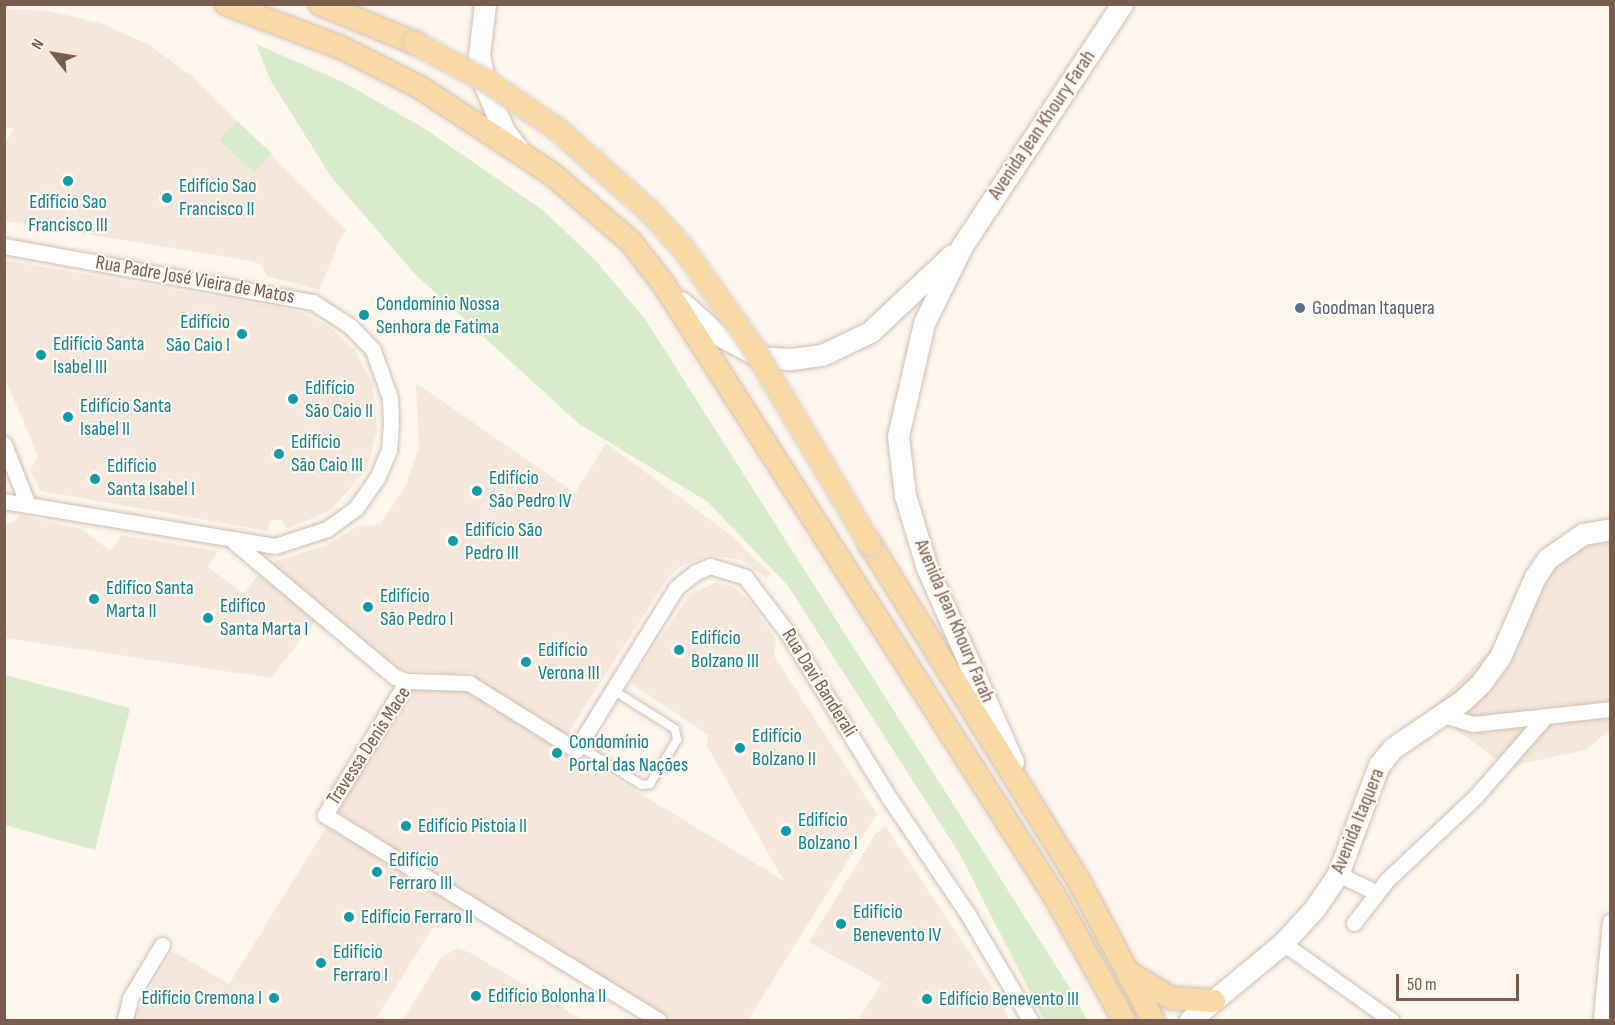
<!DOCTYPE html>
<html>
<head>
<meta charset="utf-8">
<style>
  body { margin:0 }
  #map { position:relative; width:1615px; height:1025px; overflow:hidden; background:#fdf6ec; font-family:"Sofia Sans Condensed",sans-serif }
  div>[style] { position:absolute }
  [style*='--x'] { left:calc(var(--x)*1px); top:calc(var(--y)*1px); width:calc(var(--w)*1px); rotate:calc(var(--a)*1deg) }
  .residential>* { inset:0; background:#f5e8da }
  .green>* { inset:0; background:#d8ecc9; transform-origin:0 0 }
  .roads { filter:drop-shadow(0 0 2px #d1beb0) drop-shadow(0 0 2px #d1beb0) }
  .lane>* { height:8px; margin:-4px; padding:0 4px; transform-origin:4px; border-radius:4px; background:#fff }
  .street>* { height:15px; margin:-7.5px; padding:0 7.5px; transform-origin:7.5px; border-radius:7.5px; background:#fff }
  .secondary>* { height:21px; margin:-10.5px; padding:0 10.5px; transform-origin:10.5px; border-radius:10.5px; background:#fff }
  .primary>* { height:22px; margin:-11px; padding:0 11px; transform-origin:11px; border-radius:11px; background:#fbd9a5 }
  .bridges { filter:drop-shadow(0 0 2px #dad1cd) drop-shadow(0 0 2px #dad1cd) }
  .primary-bridge>* { height:22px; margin:-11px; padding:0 11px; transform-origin:11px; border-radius:11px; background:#fbd9a5 }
  .dots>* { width:16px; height:16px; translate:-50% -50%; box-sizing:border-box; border:3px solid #fffaf3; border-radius:50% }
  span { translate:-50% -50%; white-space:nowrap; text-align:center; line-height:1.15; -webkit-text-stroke:4.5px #fffaf3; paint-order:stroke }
  .street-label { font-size:20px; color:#7a5c4d }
  .culture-label { font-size:20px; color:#0d838f }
  .left { translate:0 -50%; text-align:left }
  .right { translate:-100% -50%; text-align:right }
  .service-label { font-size:20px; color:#4e5e75 }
  .frame { position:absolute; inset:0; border:6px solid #7a5c4d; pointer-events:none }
  .north { position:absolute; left:24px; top:24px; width:60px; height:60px; -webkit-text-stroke:4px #fffaf3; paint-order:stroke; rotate:301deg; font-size:16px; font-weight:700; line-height:24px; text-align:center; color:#7a5c4d }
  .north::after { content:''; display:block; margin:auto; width:21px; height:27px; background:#7a5c4d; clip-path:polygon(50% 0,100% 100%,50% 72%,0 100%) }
  .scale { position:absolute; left:1396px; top:974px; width:123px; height:27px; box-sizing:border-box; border:3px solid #7a5c4d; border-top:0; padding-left:8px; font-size:18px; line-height:21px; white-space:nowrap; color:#7a5c4d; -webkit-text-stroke:4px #fffaf3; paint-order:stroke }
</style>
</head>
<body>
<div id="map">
  <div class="residential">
    <div style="clip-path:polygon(5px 9px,50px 11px,103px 24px,149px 45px,192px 76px,347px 231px,342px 235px,319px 290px,267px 276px,260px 264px,251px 261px,5px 221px,4px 145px,14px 129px,5px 127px)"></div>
    <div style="clip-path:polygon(4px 260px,298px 311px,328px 326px,354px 349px,373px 385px,377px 430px,367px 469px,330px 511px,286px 529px,282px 520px,271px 520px,267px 531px,41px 491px,30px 470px,38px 456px,5px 378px)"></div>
    <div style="clip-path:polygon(416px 383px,575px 493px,606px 443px,732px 536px,771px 574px,766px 578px,741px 560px,708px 555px,678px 568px,667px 579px,566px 736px,475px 680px,474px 672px,451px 674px,393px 668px,267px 564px,327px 545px,358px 526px,380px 524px,405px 487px,419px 447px)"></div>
    <div style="clip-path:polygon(21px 516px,82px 529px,110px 551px,121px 535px,218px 551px,208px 567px,243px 593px,260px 573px,316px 620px,271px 678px,5px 638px,5px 526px)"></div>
    <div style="clip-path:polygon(1610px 522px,1610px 730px,1585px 750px,1507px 767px,1430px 710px,1497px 643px,1532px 567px,1570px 530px)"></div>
    <div style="clip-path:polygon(716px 583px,734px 587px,750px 602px,776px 640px,774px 656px,877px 814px,748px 1020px,668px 1020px,334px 810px,411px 685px,465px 687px,784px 881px,707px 746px,708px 735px,630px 683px,690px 594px)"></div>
    <div style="clip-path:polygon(329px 823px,477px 914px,471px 923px,454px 926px,453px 919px,447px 920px,448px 926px,433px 928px,375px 1020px,138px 1020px,138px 1008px,173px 951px,229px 984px)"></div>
    <div style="clip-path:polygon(886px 827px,997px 994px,1009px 1020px,858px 1020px,882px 983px,809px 942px,876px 833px)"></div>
    <div style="clip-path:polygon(458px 948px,473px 954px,583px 1020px,403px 1020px,442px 956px)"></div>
  </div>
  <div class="green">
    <div style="clip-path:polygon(256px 44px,343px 82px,422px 127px,544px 211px,595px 260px,645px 319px,1075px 996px,1087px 1020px,1044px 1020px,961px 856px,788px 586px,708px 502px,579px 424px,415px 274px,332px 178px,271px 81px)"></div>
    <div style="left:237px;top:121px;width:47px;height:26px;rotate:43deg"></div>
    <div style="clip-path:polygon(5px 675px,130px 708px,95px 850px,5px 825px)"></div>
  </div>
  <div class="roads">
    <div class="lane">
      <div style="--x:579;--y:746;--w:74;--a:31.8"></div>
      <div style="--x:642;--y:785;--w:8;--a:-7"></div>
      <div style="--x:650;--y:784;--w:52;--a:-58.5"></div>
      <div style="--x:677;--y:740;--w:11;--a:-100"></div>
      <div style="--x:675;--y:729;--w:73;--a:-147.8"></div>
    </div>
    <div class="street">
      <div style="--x:4;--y:246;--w:314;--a:10.3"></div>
      <div style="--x:313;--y:302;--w:44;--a:33"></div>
      <div style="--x:350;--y:326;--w:33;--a:46"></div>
      <div style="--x:373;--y:350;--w:51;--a:70.5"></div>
      <div style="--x:390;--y:398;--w:25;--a:88"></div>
      <div style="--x:391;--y:423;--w:27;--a:94"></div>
      <div style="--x:389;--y:450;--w:30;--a:113"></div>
      <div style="--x:377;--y:478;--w:37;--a:125"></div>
      <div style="--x:356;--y:508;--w:36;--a:144"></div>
      <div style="--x:327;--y:529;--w:55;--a:161.9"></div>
      <div style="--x:275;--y:546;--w:275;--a:-170.6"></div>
      <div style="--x:4;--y:444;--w:66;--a:68.5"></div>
      <div style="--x:234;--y:542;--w:210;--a:40"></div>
      <div style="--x:395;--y:677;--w:13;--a:18"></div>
      <div style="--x:407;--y:681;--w:62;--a:1.8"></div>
      <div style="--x:469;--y:683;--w:126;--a:32.1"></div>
      <div style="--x:576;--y:750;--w:190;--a:-58.3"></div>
      <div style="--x:676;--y:588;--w:26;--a:-39"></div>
      <div style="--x:696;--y:572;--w:15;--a:-23"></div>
      <div style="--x:710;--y:566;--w:37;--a:17"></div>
      <div style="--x:745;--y:577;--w:73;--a:52.8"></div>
      <div style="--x:789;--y:635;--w:193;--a:58.4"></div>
      <div style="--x:890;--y:799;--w:138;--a:56"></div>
      <div style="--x:967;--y:913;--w:124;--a:59.5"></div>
      <div style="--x:407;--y:681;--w:157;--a:121.5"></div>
      <div style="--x:325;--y:815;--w:391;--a:31.6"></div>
      <div style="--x:1440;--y:714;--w:34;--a:17"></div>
      <div style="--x:1473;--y:724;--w:138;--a:-6.2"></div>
      <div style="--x:1338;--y:874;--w:43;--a:26"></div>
      <div style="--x:1354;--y:923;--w:54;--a:-52.5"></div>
      <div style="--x:1387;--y:880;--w:122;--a:-43.3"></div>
      <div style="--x:1476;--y:796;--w:105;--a:-48.9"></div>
      <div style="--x:1283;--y:943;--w:133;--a:35.5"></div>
      <div style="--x:125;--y:1020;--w:23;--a:-77"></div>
      <div style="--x:130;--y:998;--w:62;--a:-58.9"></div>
      <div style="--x:1601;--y:1020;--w:99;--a:-84.8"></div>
    </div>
    <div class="secondary">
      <div style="--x:485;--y:4;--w:51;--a:96.7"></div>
      <div style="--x:479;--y:55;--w:32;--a:79"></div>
      <div style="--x:485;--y:86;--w:49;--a:67.1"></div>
      <div style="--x:504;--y:131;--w:24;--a:52"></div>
      <div style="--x:681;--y:302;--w:48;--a:41.6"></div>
      <div style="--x:717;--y:334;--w:49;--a:28.1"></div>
      <div style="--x:760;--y:357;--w:32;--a:4"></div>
      <div style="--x:792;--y:359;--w:30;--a:-8"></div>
      <div style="--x:822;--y:355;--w:53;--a:-25.6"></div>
      <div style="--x:870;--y:332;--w:112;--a:-43.2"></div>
      <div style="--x:1013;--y:762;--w:212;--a:-113.9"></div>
      <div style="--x:927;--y:568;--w:76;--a:-106.8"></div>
      <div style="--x:905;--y:495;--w:59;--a:-96.8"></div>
      <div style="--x:898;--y:436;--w:116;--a:-77"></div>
      <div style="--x:924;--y:323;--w:86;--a:-63.7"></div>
      <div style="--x:962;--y:246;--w:290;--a:-56.5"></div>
      <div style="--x:1190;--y:1020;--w:121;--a:-39.6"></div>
      <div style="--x:1283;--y:943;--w:47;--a:-47.6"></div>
      <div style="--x:1315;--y:908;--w:41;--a:-55.9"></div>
      <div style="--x:1338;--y:874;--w:116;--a:-69.4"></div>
      <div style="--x:1379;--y:765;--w:22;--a:-51"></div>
      <div style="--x:1393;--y:748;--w:83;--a:-34.3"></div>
      <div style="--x:1462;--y:701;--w:26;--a:-43"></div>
      <div style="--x:1481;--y:683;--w:32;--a:-54"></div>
      <div style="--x:1500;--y:657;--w:87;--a:-66.4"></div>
      <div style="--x:1535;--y:577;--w:22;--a:-56"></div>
      <div style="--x:1547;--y:559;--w:44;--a:-34.8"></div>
      <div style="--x:1583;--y:534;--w:27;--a:-10"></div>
    </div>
    <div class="primary">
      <div style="--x:226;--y:4;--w:122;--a:20.7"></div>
      <div style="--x:340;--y:47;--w:91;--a:26.8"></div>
      <div style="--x:421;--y:88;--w:157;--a:33.3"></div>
      <div style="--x:552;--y:174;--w:103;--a:40.7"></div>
      <div style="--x:630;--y:241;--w:56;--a:52.3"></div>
      <div style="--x:664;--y:285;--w:724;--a:57.41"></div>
      <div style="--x:1054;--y:895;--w:143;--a:60.8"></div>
      <div style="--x:320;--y:4;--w:103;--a:22.3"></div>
      <div style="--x:870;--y:544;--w:399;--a:58.2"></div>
      <div style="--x:1080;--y:883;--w:155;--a:61.9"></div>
      <div style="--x:1128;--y:972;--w:50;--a:31.2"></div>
      <div style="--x:1171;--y:998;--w:43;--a:4"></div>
    </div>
  </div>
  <div class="bridges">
    <div class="primary-bridge">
      <div style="--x:415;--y:43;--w:83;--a:28.1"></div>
      <div style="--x:488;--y:82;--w:83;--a:34.3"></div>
      <div style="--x:557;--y:129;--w:123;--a:41.7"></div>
      <div style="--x:649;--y:211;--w:50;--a:47.4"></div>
      <div style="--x:683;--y:248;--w:121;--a:54.7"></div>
      <div style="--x:753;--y:347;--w:229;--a:59.3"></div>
    </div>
  </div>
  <div class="dots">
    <div style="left:68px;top:181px;background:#0f9aa8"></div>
    <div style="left:167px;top:198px;background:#0f9aa8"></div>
    <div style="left:1300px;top:308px;background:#5c6f8a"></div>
    <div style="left:364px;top:315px;background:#0f9aa8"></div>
    <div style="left:242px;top:334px;background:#0f9aa8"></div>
    <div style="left:41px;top:355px;background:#0f9aa8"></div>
    <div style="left:293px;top:399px;background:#0f9aa8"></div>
    <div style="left:68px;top:417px;background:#0f9aa8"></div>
    <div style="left:279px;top:454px;background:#0f9aa8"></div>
    <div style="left:95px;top:479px;background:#0f9aa8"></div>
    <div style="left:477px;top:491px;background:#0f9aa8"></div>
    <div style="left:453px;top:541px;background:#0f9aa8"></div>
    <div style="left:94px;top:599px;background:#0f9aa8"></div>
    <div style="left:368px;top:607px;background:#0f9aa8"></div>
    <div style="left:208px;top:618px;background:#0f9aa8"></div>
    <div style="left:679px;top:650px;background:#0f9aa8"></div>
    <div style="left:526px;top:662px;background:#0f9aa8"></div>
    <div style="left:740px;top:748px;background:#0f9aa8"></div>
    <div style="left:557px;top:753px;background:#0f9aa8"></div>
    <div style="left:406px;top:826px;background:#0f9aa8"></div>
    <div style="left:786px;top:831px;background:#0f9aa8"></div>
    <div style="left:377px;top:872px;background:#0f9aa8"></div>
    <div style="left:349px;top:917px;background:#0f9aa8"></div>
    <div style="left:841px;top:924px;background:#0f9aa8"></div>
    <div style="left:321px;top:963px;background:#0f9aa8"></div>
    <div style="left:476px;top:996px;background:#0f9aa8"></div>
    <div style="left:274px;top:998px;background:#0f9aa8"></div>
    <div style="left:927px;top:999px;background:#0f9aa8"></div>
  </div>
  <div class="street-label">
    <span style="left:1042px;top:125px;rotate:-56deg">Avenida Jean Khoury Farah</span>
    <span style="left:195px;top:280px;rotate:10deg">Rua Padre José Vieira de Matos</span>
    <span style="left:954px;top:621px;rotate:67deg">Avenida Jean Khoury Farah</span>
    <span style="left:819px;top:683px;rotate:58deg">Rua Davi Banderali</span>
    <span style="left:369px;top:746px;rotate:-57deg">Travessa Denis Mace</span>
    <span style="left:1358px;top:821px;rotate:-68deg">Avenida Itaquera</span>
  </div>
  <div class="culture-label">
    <span class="left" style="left:179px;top:198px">Edifício Sao<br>Francisco II</span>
    <span style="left:68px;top:214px">Edifício Sao<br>Francisco III</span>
    <span class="left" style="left:376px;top:316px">Condomínio Nossa<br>Senhora de Fatima</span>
    <span class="right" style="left:230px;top:334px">Edifício<br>São Caio I</span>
    <span class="left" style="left:53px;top:356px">Edifício Santa<br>Isabel III</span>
    <span class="left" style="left:305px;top:400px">Edifício<br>São Caio II</span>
    <span class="left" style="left:80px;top:418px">Edifício Santa<br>Isabel II</span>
    <span class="left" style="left:291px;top:454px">Edifício<br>São Caio III</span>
    <span class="left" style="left:107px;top:478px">Edifício<br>Santa Isabel I</span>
    <span class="left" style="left:489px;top:490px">Edifício<br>São Pedro IV</span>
    <span class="left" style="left:465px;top:542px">Edifício São<br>Pedro III</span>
    <span class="left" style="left:106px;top:600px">Edifíco Santa<br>Marta II</span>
    <span class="left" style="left:380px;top:608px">Edifício<br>São Pedro I</span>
    <span class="left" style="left:220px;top:618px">Edifíco<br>Santa Marta I</span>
    <span class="left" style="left:691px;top:650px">Edifício<br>Bolzano III</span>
    <span class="left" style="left:538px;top:662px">Edifício<br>Verona III</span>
    <span class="left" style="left:752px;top:748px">Edifício<br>Bolzano II</span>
    <span class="left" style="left:569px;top:754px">Condomínio<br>Portal das Nações</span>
    <span class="left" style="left:798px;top:832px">Edifício<br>Bolzano I</span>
    <span class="left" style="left:418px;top:826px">Edifício Pistoia II</span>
    <span class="left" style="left:389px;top:872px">Edifício<br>Ferraro III</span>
    <span class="left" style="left:853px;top:924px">Edifício<br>Benevento IV</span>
    <span class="left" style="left:361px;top:917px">Edifício Ferraro II</span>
    <span class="left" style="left:333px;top:964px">Edifício<br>Ferraro I</span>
    <span class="left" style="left:488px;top:996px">Edifício Bolonha II</span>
    <span class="right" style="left:262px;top:998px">Edifício Cremona I</span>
    <span class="left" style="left:939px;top:999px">Edifício Benevento III</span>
  </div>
  <div class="service-label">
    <span class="left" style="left:1312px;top:308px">Goodman Itaquera</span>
  </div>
  <div class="frame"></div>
  <div class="north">N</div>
  <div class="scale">50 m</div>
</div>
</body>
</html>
